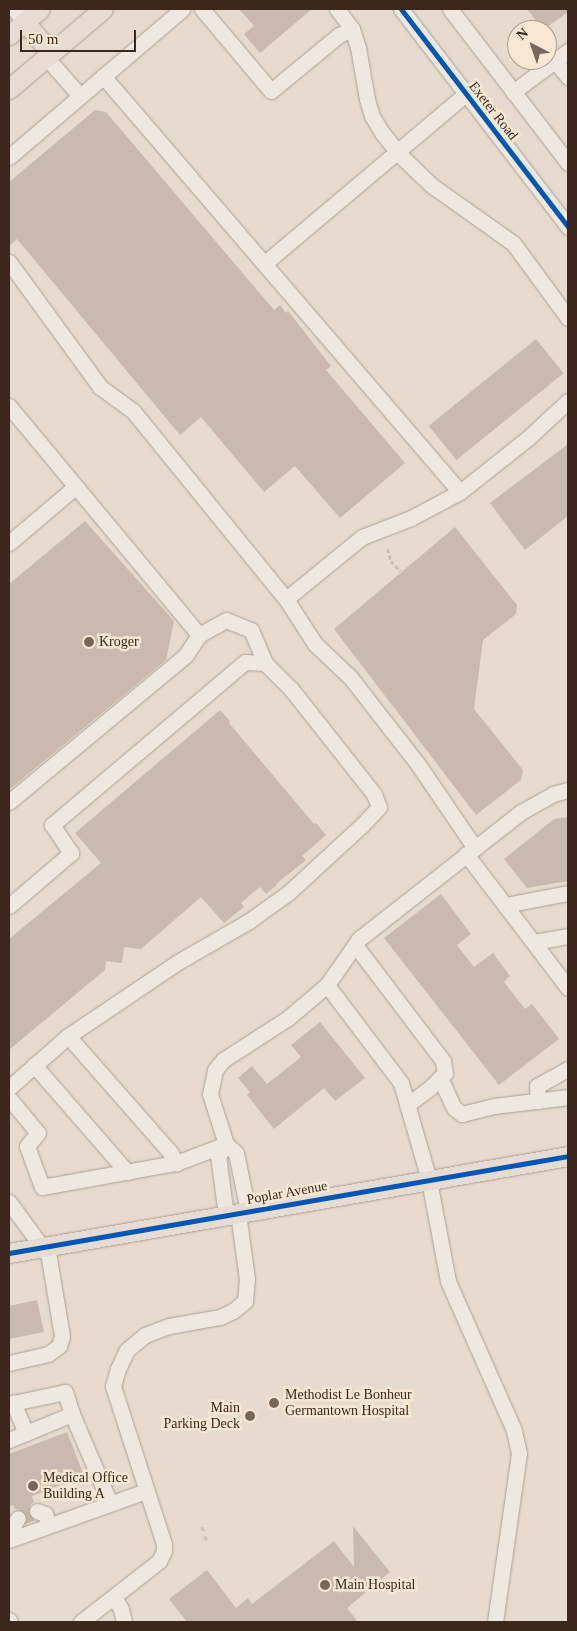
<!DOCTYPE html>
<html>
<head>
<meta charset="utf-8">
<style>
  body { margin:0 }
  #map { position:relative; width:577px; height:1631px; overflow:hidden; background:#e6dbce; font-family:Georgia,serif }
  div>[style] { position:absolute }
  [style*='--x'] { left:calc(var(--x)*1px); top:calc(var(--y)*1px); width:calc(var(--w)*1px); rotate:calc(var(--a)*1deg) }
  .building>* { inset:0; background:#cab9ae; transform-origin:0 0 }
  .minor-tunnel>* { height:15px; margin-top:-7.5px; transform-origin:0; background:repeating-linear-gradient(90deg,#c4b7ab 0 15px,transparent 0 23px) }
  .path>* { height:2.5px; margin-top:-1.25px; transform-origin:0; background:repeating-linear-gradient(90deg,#c7beb6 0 4px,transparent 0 6.5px) }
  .roads { filter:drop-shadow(0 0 1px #aca096) drop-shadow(0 0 1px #aca096) }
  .minor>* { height:15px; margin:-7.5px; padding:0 7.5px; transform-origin:7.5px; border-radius:7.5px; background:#eee8e0 }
  .major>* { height:19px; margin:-9.5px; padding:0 9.5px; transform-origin:9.5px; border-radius:9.5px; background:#e6dcd1 }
  .cycleway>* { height:5px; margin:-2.5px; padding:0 2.5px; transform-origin:2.5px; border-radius:2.5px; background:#0057b8 }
  .dots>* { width:14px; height:14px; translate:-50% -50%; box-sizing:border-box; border:2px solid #f8e8d3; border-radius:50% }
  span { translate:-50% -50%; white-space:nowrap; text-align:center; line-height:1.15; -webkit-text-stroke:5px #f8e8d3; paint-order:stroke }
  .street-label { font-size:14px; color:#3c271d }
  .poi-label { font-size:14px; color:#3c271d }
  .left { translate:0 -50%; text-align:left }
  .right { translate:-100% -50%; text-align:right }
  .frame { position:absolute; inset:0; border:10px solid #3c271d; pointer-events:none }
  .north { position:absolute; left:507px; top:20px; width:50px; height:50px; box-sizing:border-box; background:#f8e8d3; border:1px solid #ad9b8a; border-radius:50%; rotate:319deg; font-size:14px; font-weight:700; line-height:20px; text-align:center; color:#3c271d }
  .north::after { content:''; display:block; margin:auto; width:18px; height:22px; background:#78665b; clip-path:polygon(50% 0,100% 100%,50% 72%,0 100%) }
  .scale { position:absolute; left:20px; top:30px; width:116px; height:22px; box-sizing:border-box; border:2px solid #3c271d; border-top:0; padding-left:6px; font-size:15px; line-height:18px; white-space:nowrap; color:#3c271d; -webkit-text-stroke:4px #f8e8d3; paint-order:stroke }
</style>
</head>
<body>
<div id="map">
  <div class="building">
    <div style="clip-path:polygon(239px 9px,312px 9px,260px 53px,244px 34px,254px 26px)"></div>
    <div style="clip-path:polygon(527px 9px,568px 9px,568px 12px,543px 30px)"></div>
    <div style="clip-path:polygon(95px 110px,106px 112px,274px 310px,280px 305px,286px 313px,288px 311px,331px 366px,326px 370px,405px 463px,340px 518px,295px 466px,264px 492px,201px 417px,180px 435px,17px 239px,9px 246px,9px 182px)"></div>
    <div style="left:536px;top:339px;width:44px;height:138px;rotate:51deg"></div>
    <div style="clip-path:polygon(568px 444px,568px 516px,525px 550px,490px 503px)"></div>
    <div style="clip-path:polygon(85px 521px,174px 621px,166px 660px,9px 790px,9px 584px)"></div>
    <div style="clip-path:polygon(455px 527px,517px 605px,516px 614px,483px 640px,474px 709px,523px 770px,521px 780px,476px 815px,334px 629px)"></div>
    <div style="clip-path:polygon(220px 710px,230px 721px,229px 723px,314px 824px,316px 823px,326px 835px,302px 856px,306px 860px,276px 884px,277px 885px,266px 894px,260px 887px,241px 903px,244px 907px,224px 923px,201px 897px,141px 949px,124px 947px,122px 963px,106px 961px,105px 970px,9px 1050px,9px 939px,101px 863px,75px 833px)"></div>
    <div style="clip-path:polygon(568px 817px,568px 881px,527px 888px,504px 859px,554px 819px)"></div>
    <div style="clip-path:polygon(441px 894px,471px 934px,457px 945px,474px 967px,493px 953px,510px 976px,504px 982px,525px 1009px,532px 1004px,559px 1039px,499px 1085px,384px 938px)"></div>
    <div style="clip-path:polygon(320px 1022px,365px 1078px,335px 1101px,324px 1088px,274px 1129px,247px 1095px,250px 1092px,238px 1078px,252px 1066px,267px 1084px,301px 1057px,291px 1045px)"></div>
    <div style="clip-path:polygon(37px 1300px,44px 1332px,9px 1339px,9px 1306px)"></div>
    <div style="clip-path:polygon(67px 1432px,84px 1476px,32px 1496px,34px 1502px,28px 1507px,28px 1512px,35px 1520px,25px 1524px,27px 1518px,23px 1510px,15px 1509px,13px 1505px,9px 1507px,9px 1454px)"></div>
    <div style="clip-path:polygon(353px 1526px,390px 1572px,347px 1608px,358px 1622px,187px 1622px,169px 1599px,207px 1570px,236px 1608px,248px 1598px,252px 1604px,334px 1541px,354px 1567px)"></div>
  </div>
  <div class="minor-tunnel">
    <div style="--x:18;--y:1518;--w:20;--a:-20"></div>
  </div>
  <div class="path">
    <div style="--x:388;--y:549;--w:12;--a:76"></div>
    <div style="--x:391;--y:561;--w:14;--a:45"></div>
    <div style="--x:202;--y:1527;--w:5;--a:68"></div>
    <div style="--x:205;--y:1536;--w:5;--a:68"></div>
  </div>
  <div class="roads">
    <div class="minor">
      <div style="--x:14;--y:9;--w:17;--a:50"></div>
      <div style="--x:202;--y:9;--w:107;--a:49.9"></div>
      <div style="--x:271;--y:91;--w:88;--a:-39.5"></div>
      <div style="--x:339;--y:35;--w:14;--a:-25"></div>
      <div style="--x:352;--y:29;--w:19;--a:72"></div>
      <div style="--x:358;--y:47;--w:53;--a:80.2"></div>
      <div style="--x:367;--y:99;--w:18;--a:74"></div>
      <div style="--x:372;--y:116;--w:21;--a:59"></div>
      <div style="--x:383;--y:134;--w:28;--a:51"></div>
      <div style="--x:401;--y:156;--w:42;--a:44"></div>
      <div style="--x:431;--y:185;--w:100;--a:35.3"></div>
      <div style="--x:513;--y:243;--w:93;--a:53.7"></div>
      <div style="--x:337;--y:9;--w:25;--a:53"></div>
      <div style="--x:401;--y:9;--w:275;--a:52.5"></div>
      <div style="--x:450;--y:9;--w:194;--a:52.5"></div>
      <div style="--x:46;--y:57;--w:52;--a:48.9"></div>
      <div style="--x:555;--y:61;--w:21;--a:51"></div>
      <div style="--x:103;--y:76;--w:548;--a:49.36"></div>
      <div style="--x:513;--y:92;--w:69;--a:-36.7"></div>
      <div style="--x:9;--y:157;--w:228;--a:-40.5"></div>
      <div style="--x:9;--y:262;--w:155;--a:53.9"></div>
      <div style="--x:100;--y:387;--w:41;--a:36"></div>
      <div style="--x:133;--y:411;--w:242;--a:50.9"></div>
      <div style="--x:286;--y:599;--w:98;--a:-39.2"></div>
      <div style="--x:362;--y:537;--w:53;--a:-21.2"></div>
      <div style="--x:411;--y:518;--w:55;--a:-28"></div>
      <div style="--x:460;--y:492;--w:87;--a:-38.5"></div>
      <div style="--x:528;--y:438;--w:54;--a:-42.8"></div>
      <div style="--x:265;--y:263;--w:263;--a:-40.1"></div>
      <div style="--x:9;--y:406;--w:298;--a:50.3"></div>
      <div style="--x:9;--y:543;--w:87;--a:-40.3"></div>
      <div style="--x:286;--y:599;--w:54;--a:57.2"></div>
      <div style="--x:315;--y:644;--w:48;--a:43.3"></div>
      <div style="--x:350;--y:677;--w:109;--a:52.1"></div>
      <div style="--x:417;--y:763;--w:103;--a:55.7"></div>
      <div style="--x:9;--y:802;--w:229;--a:-39.7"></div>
      <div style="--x:185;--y:656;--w:25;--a:-56"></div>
      <div style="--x:199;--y:635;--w:31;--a:-29"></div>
      <div style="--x:226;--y:620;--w:27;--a:22"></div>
      <div style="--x:251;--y:630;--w:36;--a:67"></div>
      <div style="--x:466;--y:854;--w:168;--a:52.7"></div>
      <div style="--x:505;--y:905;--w:64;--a:-10.8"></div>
      <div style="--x:9;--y:906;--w:82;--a:-40.5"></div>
      <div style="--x:71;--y:853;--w:34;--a:-124"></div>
      <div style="--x:52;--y:825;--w:253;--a:-40.2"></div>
      <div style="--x:245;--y:662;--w:20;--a:3"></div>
      <div style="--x:265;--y:663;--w:37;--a:45"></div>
      <div style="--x:291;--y:689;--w:134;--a:51.7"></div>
      <div style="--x:374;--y:794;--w:14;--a:69"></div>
      <div style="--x:379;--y:807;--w:25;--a:133"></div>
      <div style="--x:362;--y:825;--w:100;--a:137.4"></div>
      <div style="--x:288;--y:893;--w:48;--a:144.3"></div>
      <div style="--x:249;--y:921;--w:82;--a:150"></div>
      <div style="--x:178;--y:962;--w:133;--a:146.1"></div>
      <div style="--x:68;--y:1036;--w:79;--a:138.6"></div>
      <div style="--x:534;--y:942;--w:35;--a:-10"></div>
      <div style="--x:355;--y:945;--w:146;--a:52.8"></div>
      <div style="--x:443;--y:1061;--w:12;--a:81"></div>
      <div style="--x:445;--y:1073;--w:20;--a:135"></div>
      <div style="--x:431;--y:1087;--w:30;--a:143"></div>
      <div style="--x:68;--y:1036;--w:154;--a:48.7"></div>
      <div style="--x:170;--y:1152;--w:13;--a:61"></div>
      <div style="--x:34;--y:1065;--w:142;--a:49"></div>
      <div style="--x:440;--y:1078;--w:33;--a:65"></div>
      <div style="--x:454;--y:1108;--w:10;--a:37"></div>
      <div style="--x:462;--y:1114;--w:33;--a:-14"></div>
      <div style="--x:494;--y:1106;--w:75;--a:-6.9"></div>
      <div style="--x:9;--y:1098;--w:45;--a:50.4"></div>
      <div style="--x:38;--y:1133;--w:17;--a:130"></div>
      <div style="--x:27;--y:1146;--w:44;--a:69.9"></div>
      <div style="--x:42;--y:1187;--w:136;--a:-10.2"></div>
      <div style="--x:176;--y:1163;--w:53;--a:-20.8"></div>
      <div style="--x:538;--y:1101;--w:15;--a:-94"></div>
      <div style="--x:537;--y:1086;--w:35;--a:-29"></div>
      <div style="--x:9;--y:1202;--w:56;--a:53.7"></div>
      <div style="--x:248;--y:1211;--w:59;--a:-101.7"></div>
      <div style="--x:236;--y:1153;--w:13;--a:-138"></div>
      <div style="--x:226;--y:1144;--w:52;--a:-107.7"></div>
      <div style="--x:210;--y:1094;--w:25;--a:-78"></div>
      <div style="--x:215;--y:1070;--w:13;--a:-51"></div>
      <div style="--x:223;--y:1060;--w:77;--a:-32.9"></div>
      <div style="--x:288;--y:1018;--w:51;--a:-40.2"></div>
      <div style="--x:226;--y:1215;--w:60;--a:-97.7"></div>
      <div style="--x:218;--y:1156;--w:14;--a:-56"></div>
      <div style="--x:9;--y:1363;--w:40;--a:-13"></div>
      <div style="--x:48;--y:1354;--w:14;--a:-36"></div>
      <div style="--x:59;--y:1346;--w:10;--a:-73"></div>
      <div style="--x:62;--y:1336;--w:91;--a:-99.5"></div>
      <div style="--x:26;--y:1433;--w:33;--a:-113"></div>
      <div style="--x:13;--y:1403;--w:53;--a:-11.9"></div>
      <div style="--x:65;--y:1392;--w:23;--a:72"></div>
      <div style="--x:9;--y:1440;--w:68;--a:-22.4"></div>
      <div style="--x:72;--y:1414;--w:97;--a:66.9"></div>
      <div style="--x:37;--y:1511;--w:9;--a:21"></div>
      <div style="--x:45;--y:1514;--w:12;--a:70"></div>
      <div style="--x:17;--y:1537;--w:12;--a:-110"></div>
      <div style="--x:13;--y:1526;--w:9;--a:-58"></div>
      <div style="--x:9;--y:1540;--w:145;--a:-19.7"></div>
      <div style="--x:114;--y:1597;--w:14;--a:60"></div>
      <div style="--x:121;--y:1609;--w:13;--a:77"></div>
      <div style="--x:9;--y:1620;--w:2;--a:63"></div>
      <div style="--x:81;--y:1622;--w:99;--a:-38"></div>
      <div style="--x:159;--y:1561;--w:11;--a:-63"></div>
      <div style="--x:164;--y:1551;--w:7;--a:-90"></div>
      <div style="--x:164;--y:1544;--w:166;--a:-107.9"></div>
      <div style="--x:113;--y:1386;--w:18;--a:-74"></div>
      <div style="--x:118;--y:1369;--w:21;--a:-65"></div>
      <div style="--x:127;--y:1350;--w:23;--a:-40"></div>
      <div style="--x:145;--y:1335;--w:26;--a:-21"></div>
      <div style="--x:169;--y:1326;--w:52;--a:-10"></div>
      <div style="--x:220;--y:1317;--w:14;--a:-25"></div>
      <div style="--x:233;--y:1311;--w:16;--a:-40"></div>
      <div style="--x:245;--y:1301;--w:22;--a:-85"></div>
      <div style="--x:247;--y:1279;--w:67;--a:-97.8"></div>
      <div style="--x:495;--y:1622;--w:171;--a:-81.9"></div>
      <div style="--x:519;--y:1453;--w:26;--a:-103"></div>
      <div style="--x:513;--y:1428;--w:161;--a:-113.9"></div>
      <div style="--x:448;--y:1281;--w:103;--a:-100.7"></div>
      <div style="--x:429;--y:1180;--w:101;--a:-106.1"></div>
      <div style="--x:401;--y:1083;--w:123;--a:-127.1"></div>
      <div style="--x:327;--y:985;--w:56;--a:-55.2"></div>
      <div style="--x:359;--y:939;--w:206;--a:-38.1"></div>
      <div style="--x:521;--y:812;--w:37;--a:-29"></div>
      <div style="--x:553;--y:794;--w:16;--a:-15"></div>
    </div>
    <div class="major">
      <div style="--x:25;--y:22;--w:40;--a:50"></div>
      <div style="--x:9;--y:35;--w:40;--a:-40"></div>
      <div style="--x:9;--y:89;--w:123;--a:-40.4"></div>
      <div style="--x:9;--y:1253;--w:567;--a:-9.84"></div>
    </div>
  </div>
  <div class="cycleway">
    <div style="--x:401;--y:9;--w:275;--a:52.5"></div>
    <div style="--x:9;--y:1253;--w:567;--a:-9.84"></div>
  </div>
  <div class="dots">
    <div style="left:89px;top:642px;background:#78665b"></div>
    <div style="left:274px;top:1403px;background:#78665b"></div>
    <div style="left:250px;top:1416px;background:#78665b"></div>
    <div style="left:33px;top:1486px;background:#78665b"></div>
    <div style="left:325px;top:1585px;background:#78665b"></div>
  </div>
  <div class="street-label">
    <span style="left:493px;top:111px;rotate:52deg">Exeter Road</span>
    <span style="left:287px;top:1193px;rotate:-10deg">Poplar Avenue</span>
  </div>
  <div class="poi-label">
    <span class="left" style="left:99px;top:642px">Kroger</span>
    <span class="left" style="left:285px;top:1403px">Methodist Le Bonheur<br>Germantown Hospital</span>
    <span class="right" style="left:240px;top:1416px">Main<br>Parking Deck</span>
    <span class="left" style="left:43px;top:1486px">Medical Office<br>Building A</span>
    <span class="left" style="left:335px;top:1585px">Main Hospital</span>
  </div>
  <div class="frame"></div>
  <div class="north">N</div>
  <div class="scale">50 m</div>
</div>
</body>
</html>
